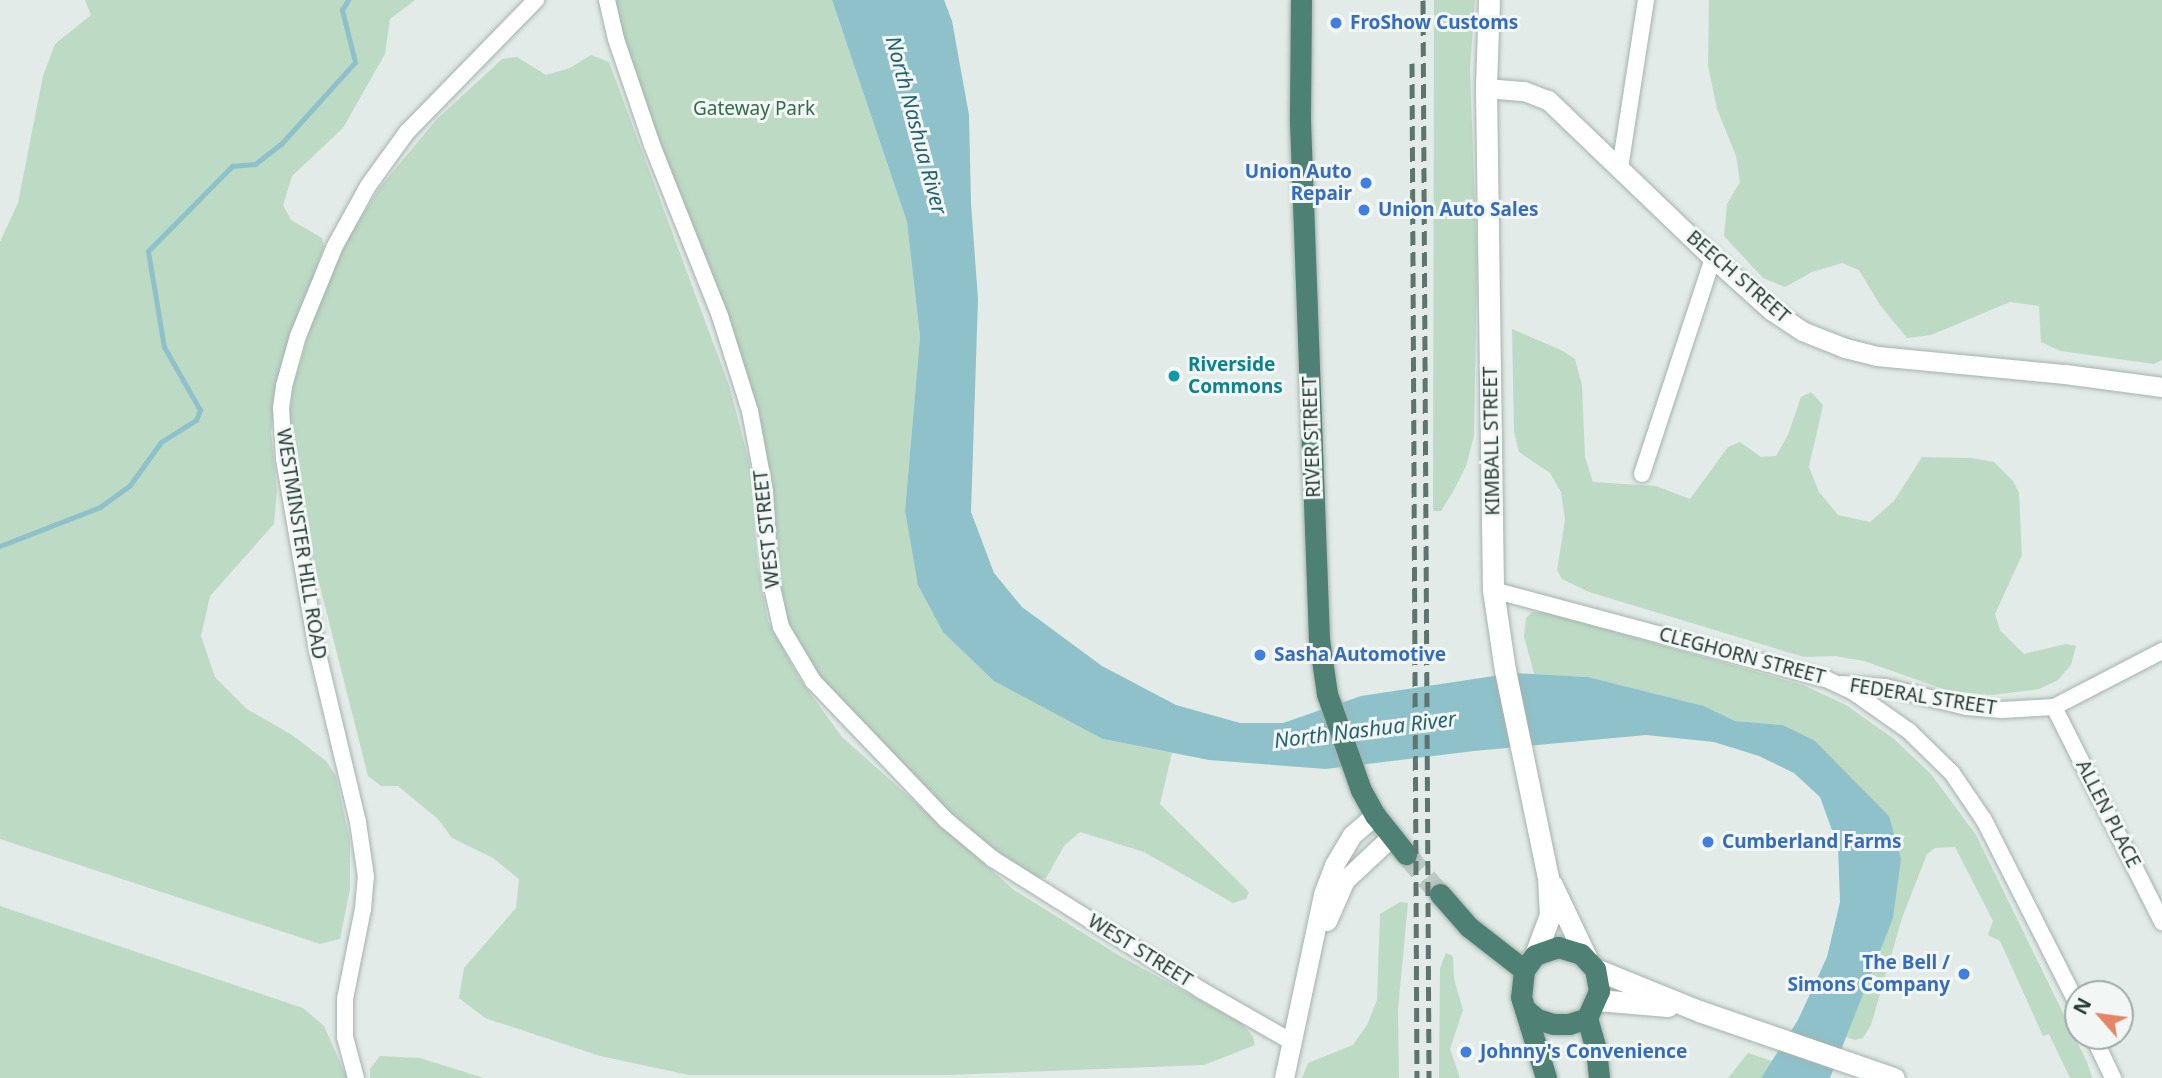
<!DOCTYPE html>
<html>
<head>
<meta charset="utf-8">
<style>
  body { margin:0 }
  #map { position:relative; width:2162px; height:1078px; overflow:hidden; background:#e2ebe7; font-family:"Noto Sans",sans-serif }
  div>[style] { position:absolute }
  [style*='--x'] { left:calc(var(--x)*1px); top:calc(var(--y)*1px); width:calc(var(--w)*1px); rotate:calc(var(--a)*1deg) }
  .green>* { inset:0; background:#bddac5 }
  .water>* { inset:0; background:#8fc1ca }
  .stream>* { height:5px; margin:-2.5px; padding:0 2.5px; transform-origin:2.5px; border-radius:2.5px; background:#8fc1ca }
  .trunk-tunnel>* { height:21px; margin-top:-10.5px; transform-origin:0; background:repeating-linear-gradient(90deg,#bcc8c3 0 21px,transparent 0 31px) }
  .roads { filter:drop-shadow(0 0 2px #a5b2ae) drop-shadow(0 0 2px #a5b2ae) }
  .minor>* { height:16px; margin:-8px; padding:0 8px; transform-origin:8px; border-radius:8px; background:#fff }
  .tertiary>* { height:19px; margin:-9.5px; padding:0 9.5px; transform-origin:9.5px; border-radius:9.5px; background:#fff }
  .secondary>* { height:21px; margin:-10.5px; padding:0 10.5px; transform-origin:10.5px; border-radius:10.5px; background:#fff }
  .trunk>* { height:21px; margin:-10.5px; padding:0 10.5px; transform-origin:10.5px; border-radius:10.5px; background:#4e8074 }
  .rail>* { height:5px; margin-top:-2.5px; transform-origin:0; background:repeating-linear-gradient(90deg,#5e756f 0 14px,transparent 0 21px) }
  .dots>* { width:19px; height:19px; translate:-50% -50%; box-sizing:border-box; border:4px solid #f2f7f5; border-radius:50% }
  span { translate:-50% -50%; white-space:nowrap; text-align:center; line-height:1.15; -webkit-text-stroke:6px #f2f7f5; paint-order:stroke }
  .shop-label { font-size:19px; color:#366cbe; font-weight:700 }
  .left { translate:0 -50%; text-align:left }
  .right { translate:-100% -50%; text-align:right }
  .park-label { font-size:19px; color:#326c49 }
  .street-label { font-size:19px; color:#243a34 }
  .culture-label { font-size:19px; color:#0d838f; font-weight:700 }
  .water-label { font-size:21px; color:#246270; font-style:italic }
  .north { position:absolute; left:2064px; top:980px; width:70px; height:70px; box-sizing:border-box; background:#f2f7f5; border:2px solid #a0aba8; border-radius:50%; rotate:298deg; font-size:19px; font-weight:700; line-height:28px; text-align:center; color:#243a34 }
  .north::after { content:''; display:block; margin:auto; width:24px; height:32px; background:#e48666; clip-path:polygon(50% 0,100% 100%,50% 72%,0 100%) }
</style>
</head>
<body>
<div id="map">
  <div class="green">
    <div style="clip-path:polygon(85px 0,415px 0,390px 19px,385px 54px,343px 128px,292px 176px,283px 205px,291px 220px,322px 238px,324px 247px,281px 369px,271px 432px,277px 490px,274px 524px,210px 596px,201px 636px,215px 677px,247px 709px,292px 735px,326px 761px,336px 776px,350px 841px,350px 889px,340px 939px,320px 944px,0 839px,0 242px,18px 203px,43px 76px,55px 44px,91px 15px)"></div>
    <div style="clip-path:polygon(607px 0,832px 0,907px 222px,920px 337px,905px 510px,1103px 739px,1172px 753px,1160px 804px,1249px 892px,1246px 899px,1233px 903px,1144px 852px,1080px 832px,1064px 846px,1046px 878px,1036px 877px,999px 853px,993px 859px,864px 735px,781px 627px,750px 411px)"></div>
    <div style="clip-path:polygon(1434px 0,1475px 0,1470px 69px,1477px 261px,1474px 436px,1466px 466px,1454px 490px,1441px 511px,1433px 511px)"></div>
    <div style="clip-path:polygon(1709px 0,2162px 0,2162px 360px,2154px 364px,2061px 351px,2041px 342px,2039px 306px,2010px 302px,1931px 335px,1907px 338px,1880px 305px,1859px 270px,1842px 263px,1812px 272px,1785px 287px,1763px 278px,1724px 236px,1727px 204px,1740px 182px,1736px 156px,1717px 109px,1708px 66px)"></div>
    <div style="clip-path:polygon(591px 55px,609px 62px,730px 388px,751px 470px,758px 567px,768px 621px,799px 678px,842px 737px,1014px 890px,1120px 956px,1243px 1024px,1253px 1037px,1255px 1045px,1204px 1065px,948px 1075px,689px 1075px,600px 1056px,485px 1018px,459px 998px,464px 968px,516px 908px,519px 879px,493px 858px,452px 838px,438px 819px,398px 786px,381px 786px,368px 776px,299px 503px,288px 436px,292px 391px,316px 309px,343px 246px,381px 186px,436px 120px,502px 59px,517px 57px,546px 75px,570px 68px)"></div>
    <div style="clip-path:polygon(1512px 329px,1561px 350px,1575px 359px,1582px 385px,1585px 457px,1593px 482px,1656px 486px,1690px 499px,1728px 447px,1740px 442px,1761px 457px,1776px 456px,1788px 435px,1801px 397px,1811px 392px,1823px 405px,1809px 467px,1819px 492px,1838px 515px,1870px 522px,1894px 501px,1922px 457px,1971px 458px,1994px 462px,2013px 481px,2019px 493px,2022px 555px,1995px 614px,2000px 630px,2024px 654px,2066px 644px,2076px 646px,2071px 665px,2058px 680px,2039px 689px,1992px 695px,1949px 691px,1864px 661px,1835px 656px,1804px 657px,1589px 592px,1562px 579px,1557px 570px,1565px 520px,1561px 492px,1550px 473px,1519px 452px,1514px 432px)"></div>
    <div style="clip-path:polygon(1532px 612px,1544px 612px,1803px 685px,1846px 705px,1894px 739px,1931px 774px,1976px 835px,2087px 1062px,2092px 1078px,2070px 1078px,2049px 1034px,2043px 1036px,2000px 941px,1988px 935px,1993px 921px,1955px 847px,1935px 848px,1927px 854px,1902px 918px,1871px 1025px,1863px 1038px,1855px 1040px,1846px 1037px,1852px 1019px,1889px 816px,1815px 742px,1783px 725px,1735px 721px,1704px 706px,1588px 677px,1534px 674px,1524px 636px,1526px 618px)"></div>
    <div style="clip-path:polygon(1400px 902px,1408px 903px,1398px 1009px,1399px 1078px,1302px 1078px,1308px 1063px,1353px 1045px,1367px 1025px,1377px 1000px,1380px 914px)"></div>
    <div style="clip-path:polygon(0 906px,303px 1008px,324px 1026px,347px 1078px,0 1078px)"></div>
    <div style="clip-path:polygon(1446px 953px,1453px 956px,1454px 979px,1463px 1010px,1450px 1049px,1460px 1078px,1439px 1078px,1440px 968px)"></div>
    <div style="clip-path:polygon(1748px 1053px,1772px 1061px,1761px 1078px,1728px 1078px)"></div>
    <div style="clip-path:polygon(380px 1056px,420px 1058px,484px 1078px,370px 1078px,370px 1069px)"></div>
  </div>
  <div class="water">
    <div style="clip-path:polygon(832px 0,944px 0,952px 21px,969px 115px,971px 203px,978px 299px,971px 512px,994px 573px,1022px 607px,1102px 666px,1176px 705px,1240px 723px,1283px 723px,1361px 696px,1514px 673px,1588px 677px,1704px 706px,1735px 721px,1783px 725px,1815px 741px,1889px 816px,1901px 859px,1893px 918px,1830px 1078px,1761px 1078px,1798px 1020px,1827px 957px,1840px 902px,1838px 847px,1820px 797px,1794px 773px,1759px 756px,1714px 742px,1646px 735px,1474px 751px,1326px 769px,1209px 760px,1103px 739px,994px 681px,943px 632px,918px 585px,905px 510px,920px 337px,907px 222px)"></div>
  </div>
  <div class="stream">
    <div style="--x:0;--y:546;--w:107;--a:-21.3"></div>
    <div style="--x:100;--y:507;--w:37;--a:-36"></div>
    <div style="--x:130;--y:485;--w:53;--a:-54.2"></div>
    <div style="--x:161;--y:442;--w:41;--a:-32.2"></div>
    <div style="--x:196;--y:420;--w:11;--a:-68"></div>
    <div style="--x:200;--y:410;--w:73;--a:-119.7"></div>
    <div style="--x:164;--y:347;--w:97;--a:-99.5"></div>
    <div style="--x:148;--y:251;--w:120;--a:-45.3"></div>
    <div style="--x:232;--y:166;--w:23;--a:-5"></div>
    <div style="--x:255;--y:164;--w:33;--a:-38"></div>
    <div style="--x:281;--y:144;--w:110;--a:-47.9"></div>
    <div style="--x:355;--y:62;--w:54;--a:-104"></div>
    <div style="--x:342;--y:10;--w:12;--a:-59"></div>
  </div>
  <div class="trunk-tunnel">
    <div style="--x:1406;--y:854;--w:52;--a:49.6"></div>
  </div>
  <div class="roads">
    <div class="minor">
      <div style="--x:607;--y:0;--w:40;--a:77"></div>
      <div style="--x:616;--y:39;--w:112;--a:71.2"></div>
      <div style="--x:652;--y:145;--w:184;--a:68.3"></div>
      <div style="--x:720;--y:316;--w:100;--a:72.5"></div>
      <div style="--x:750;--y:411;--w:81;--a:79.4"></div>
      <div style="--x:765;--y:491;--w:87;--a:86.7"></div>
      <div style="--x:770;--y:578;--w:50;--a:77.3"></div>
      <div style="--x:781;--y:627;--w:63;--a:59.3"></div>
      <div style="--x:813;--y:681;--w:192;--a:46.3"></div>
      <div style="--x:946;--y:820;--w:61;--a:39.7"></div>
      <div style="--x:993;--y:859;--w:246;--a:32.2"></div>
      <div style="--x:1201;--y:990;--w:105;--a:29.7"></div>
      <div style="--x:1620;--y:168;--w:170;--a:-81.2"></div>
      <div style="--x:1642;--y:474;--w:227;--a:-71.8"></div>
      <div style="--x:1493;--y:590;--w:345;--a:15"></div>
      <div style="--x:1826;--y:679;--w:29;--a:25"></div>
      <div style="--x:1852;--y:691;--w:70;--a:35.1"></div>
      <div style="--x:1909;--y:731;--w:60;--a:44.3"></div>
      <div style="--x:1952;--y:773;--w:57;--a:55.8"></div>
      <div style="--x:1984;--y:820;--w:208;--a:63.1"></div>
      <div style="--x:1842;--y:684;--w:43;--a:4"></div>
      <div style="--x:1885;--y:687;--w:84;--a:13.7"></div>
      <div style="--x:1967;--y:707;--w:35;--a:5"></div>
      <div style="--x:2002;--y:710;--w:52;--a:-3.3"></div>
      <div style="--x:2054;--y:707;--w:122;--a:-27.4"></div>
      <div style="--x:2054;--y:707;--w:241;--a:63.3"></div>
      <div style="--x:2093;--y:1036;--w:47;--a:64.5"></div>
      <div style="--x:356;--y:1078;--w:42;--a:-105"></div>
      <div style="--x:345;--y:1037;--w:38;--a:-90"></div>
      <div style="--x:345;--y:999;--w:92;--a:-78.7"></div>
      <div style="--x:363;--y:909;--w:32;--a:-85"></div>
      <div style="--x:366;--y:877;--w:56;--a:-98.3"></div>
      <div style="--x:358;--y:822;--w:177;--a:-103.4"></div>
      <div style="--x:317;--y:650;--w:195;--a:-99.8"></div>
      <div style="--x:284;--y:458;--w:50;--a:-93.4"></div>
      <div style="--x:281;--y:408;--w:22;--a:-82"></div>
      <div style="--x:284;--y:386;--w:52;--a:-74.4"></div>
      <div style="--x:298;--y:336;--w:97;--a:-67.7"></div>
      <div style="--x:335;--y:246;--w:68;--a:-61.2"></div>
      <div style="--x:368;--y:186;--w:67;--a:-54.2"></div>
      <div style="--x:407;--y:132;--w:185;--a:-45.7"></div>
    </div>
    <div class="tertiary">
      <div style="--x:1486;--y:88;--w:38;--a:5"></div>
      <div style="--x:1524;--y:91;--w:26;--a:21"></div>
      <div style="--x:1548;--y:100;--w:228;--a:43.8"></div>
      <div style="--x:1713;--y:258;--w:78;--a:41.9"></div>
      <div style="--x:1771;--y:310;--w:37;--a:34"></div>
      <div style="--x:1802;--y:331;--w:46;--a:21.6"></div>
      <div style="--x:1845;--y:348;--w:33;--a:14"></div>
      <div style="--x:1877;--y:356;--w:189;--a:5.5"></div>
      <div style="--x:2065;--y:374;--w:98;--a:7.6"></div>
      <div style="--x:1327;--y:921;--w:45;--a:-66.3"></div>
      <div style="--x:1345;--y:880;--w:63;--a:-43.1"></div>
      <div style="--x:1284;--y:1078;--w:188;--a:-78"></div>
      <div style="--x:1323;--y:894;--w:31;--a:-69"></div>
      <div style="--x:1334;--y:865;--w:35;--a:-59"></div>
      <div style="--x:1352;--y:835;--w:30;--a:-41"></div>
    </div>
    <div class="secondary">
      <div style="--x:1489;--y:0;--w:88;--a:92"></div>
      <div style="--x:1486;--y:88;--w:502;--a:89.2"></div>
      <div style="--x:1493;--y:590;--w:81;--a:81.5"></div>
      <div style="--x:1505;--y:670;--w:211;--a:78.3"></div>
      <div style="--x:1548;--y:877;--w:38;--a:87"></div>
      <div style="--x:1550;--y:915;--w:43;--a:110.6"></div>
      <div style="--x:1552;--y:885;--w:80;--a:64.7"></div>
      <div style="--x:1595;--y:969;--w:112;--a:22"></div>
      <div style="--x:1699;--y:1011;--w:206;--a:19"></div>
      <div style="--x:1597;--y:1000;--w:71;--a:4.8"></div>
    </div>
    <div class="trunk">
      <div style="--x:1301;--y:0;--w:121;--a:90.5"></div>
      <div style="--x:1300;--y:121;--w:518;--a:87.9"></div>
      <div style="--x:1319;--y:639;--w:56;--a:81.7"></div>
      <div style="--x:1327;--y:694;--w:102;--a:70.5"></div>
      <div style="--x:1361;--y:790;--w:29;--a:61"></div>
      <div style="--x:1375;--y:815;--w:50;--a:51.5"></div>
      <div style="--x:1440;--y:894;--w:44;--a:48.7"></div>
      <div style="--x:1469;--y:927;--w:70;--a:38"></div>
      <div style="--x:1525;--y:1009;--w:16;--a:40"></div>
      <div style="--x:1537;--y:1019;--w:17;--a:17"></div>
      <div style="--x:1553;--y:1024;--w:16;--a:0"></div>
      <div style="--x:1569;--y:1024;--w:19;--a:-18"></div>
      <div style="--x:1587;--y:1018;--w:30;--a:-66"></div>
      <div style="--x:1599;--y:991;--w:22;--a:-100"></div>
      <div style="--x:1595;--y:969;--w:21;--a:-133"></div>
      <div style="--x:1581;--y:954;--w:24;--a:-163"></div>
      <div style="--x:1558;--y:947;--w:24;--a:161"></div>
      <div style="--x:1535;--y:955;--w:19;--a:126"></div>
      <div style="--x:1524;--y:970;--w:27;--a:96"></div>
      <div style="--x:1521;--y:997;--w:85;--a:72.8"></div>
      <div style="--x:1587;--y:1018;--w:32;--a:74"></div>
      <div style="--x:1596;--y:1049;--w:29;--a:84"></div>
    </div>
  </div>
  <div class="rail">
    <div style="--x:1423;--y:0;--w:1078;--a:89.68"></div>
    <div style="--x:1412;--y:63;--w:1015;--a:89.72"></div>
  </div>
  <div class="dots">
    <div style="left:1336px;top:23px;background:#3f7fe0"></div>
    <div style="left:1366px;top:183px;background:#3f7fe0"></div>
    <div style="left:1364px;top:210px;background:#3f7fe0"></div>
    <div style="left:1174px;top:376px;background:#0f9aa8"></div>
    <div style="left:1260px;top:655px;background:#3f7fe0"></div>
    <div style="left:1708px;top:842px;background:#3f7fe0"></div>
    <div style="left:1964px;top:974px;background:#3f7fe0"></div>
    <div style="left:1466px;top:1052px;background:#3f7fe0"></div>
  </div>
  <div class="shop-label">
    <span class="left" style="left:1350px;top:23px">FroShow Customs</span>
    <span class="right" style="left:1352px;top:183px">Union Auto<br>Repair</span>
    <span class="left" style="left:1378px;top:210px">Union Auto Sales</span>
    <span class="left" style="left:1274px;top:655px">Sasha Automotive</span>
    <span class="left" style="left:1722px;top:842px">Cumberland Farms</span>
    <span class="right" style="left:1950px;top:974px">The Bell /<br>Simons Company</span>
    <span class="left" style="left:1480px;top:1052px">Johnny's Convenience</span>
  </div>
  <div class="park-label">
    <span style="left:754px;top:109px">Gateway Park</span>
  </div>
  <div class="street-label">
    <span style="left:1738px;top:277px;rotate:41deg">BEECH STREET</span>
    <span style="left:1312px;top:437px;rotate:-92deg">RIVER STREET</span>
    <span style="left:1492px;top:441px;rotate:-91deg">KIMBALL STREET</span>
    <span style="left:767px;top:529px;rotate:-96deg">WEST STREET</span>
    <span style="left:301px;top:544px;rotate:81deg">WESTMINSTER HILL ROAD</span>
    <span style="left:1742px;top:656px;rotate:15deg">CLEGHORN STREET</span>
    <span style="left:1923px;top:697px;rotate:9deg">FEDERAL STREET</span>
    <span style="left:2108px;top:814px;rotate:63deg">ALLEN PLACE</span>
    <span style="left:1140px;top:951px;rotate:32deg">WEST STREET</span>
  </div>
  <div class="culture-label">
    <span class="left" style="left:1188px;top:376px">Riverside<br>Commons</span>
  </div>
  <div class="water-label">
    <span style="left:917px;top:125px;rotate:75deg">North Nashua River</span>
    <span style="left:1365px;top:729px;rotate:-7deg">North Nashua River</span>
  </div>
  <div class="north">N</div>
</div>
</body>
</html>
